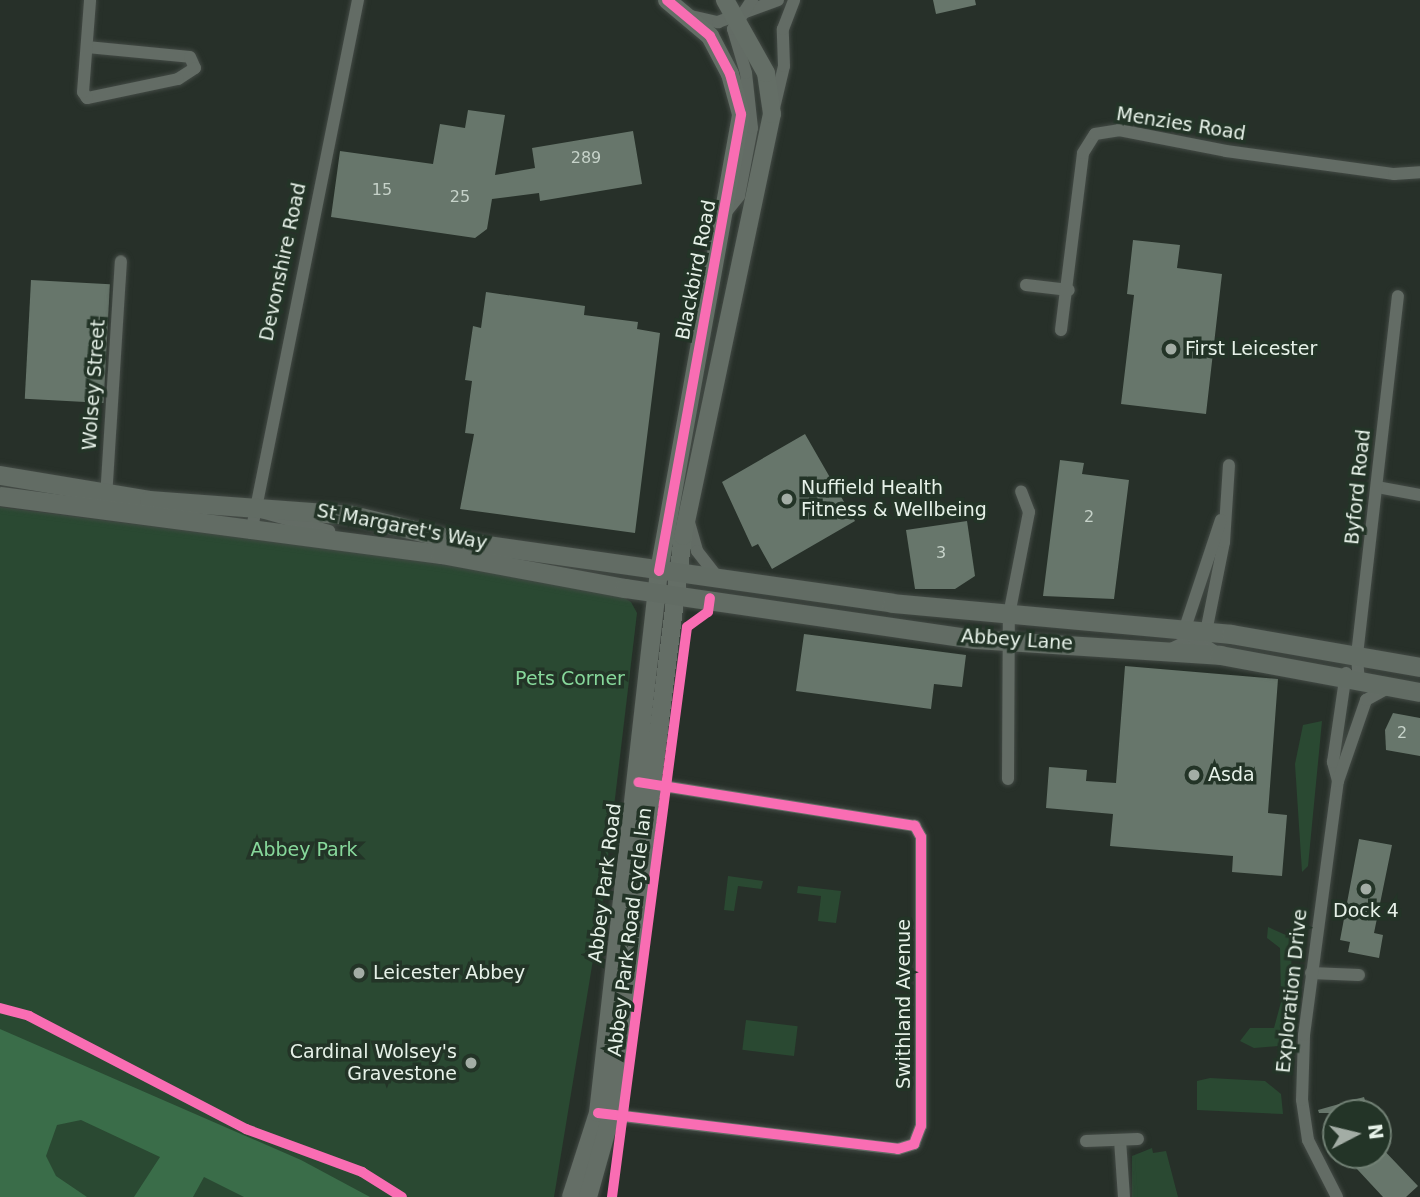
<!DOCTYPE html>
<html>
<head>
<meta charset="utf-8">
<style>
  body { margin:0 }
  #map { position:relative; width:1420px; height:1197px; overflow:hidden; background:#273029; font-family:"DejaVu Sans",sans-serif }
  div>[style] { position:absolute }
  [style*='--x'] { left:calc(var(--x)*1px); top:calc(var(--y)*1px); width:calc(var(--w)*1px); rotate:calc(var(--a)*1deg) }
  .green>* { inset:0; background:#2a4932; transform-origin:0 0 }
  .water>* { inset:0; background:#3a6d49 }
  .building>* { inset:0; background:#67766b; transform-origin:0 0 }
  .roads { filter:drop-shadow(0 0 2px #434a45) drop-shadow(0 0 2px #434a45) }
  .street>* { height:12px; margin:-6px; padding:0 6px; transform-origin:6px; border-radius:6px; background:#636c65 }
  .secondary>* { height:18px; margin:-9px; padding:0 9px; transform-origin:9px; border-radius:9px; background:#646e66 }
  .primary>* { height:19px; margin:-9.5px; padding:0 9.5px; transform-origin:9.5px; border-radius:9.5px; background:#626c64 }
  .cycleway>* { height:10px; margin:-5px; padding:0 5px; transform-origin:5px; border-radius:5px; background:#f96db3 }
  .dots>* { width:19px; height:19px; translate:-50% -50%; box-sizing:border-box; border:4px solid #233427; border-radius:50% }
  span { translate:-50% -50%; white-space:nowrap; text-align:center; line-height:1.15; -webkit-text-stroke:7px #233427; paint-order:stroke }
  .number-label { font-size:16px; color:#c6d2c9 }
  .number-label span { -webkit-text-stroke-width:0 }
  .street-label { font-size:19px; color:#e6f1e8 }
  .poi-label { font-size:19px; color:#e6f1e8 }
  .left { translate:0 -50%; text-align:left }
  .right { translate:-100% -50%; text-align:right }
  .park-label { font-size:19px; color:#87d89b }
  .north { position:absolute; left:1322px; top:1099px; width:70px; height:70px; box-sizing:border-box; background:#233427; border:2px solid #718074; border-radius:50%; rotate:83deg; font-size:19px; font-weight:700; line-height:28px; text-align:center; color:#e6f1e8 }
  .north::after { content:''; display:block; margin:auto; width:24px; height:32px; background:#a3ada5; clip-path:polygon(50% 0,100% 100%,50% 72%,0 100%) }
</style>
</head>
<body>
<div id="map">
  <div class="green">
    <div style="clip-path:polygon(0 507px,424px 561px,621px 596px,631px 602px,637px 613px,603px 899px,554px 1197px,0 1197px)"></div>
    <div style="clip-path:polygon(1322px 721px,1308px 866px,1302px 872px,1295px 764px,1303px 725px)"></div>
    <div style="clip-path:polygon(728px 876px,763px 881px,761px 889px,738px 886px,734px 911px,724px 910px)"></div>
    <div style="clip-path:polygon(798px 886px,841px 891px,836px 923px,818px 921px,821px 896px,797px 893px)"></div>
    <div style="clip-path:polygon(1268px 927px,1288px 936px,1292px 945px,1290px 1004px,1278px 1046px,1254px 1048px,1240px 1041px,1250px 1028px,1274px 1028px,1281px 1002px,1280px 948px,1267px 938px)"></div>
    <div style="left:746px;top:1020px;width:52px;height:30px;rotate:7deg"></div>
    <div style="clip-path:polygon(1210px 1078px,1265px 1081px,1281px 1094px,1283px 1114px,1197px 1110px,1197px 1081px)"></div>
    <div style="clip-path:polygon(1152px 1148px,1153px 1153px,1166px 1151px,1178px 1197px,1132px 1197px,1132px 1156px)"></div>
  </div>
  <div class="water">
    <div style="clip-path:polygon(0 1029px,301px 1160px,370px 1197px,244px 1197px,204px 1177px,193px 1197px,134px 1197px,160px 1157px,81px 1120px,57px 1125px,46px 1156px,56px 1176px,87px 1197px,0 1197px)"></div>
  </div>
  <div class="building">
    <div style="clip-path:polygon(933px 0,975px 0,976px 5px,936px 14px)"></div>
    <div style="clip-path:polygon(468px 110px,505px 115px,495px 175px,535px 168px,532px 148px,633px 131px,642px 184px,540px 201px,539px 193px,492px 199px,487px 229px,475px 238px,331px 217px,340px 151px,433px 164px,440px 124px,465px 128px)"></div>
    <div style="clip-path:polygon(1133px 240px,1180px 245px,1177px 268px,1222px 274px,1206px 414px,1121px 404px,1134px 295px,1127px 294px)"></div>
    <div style="left:31px;top:280px;width:79px;height:119px;rotate:3deg"></div>
    <div style="clip-path:polygon(486px 292px,585px 306px,584px 315px,638px 322px,637px 329px,660px 333px,635px 533px,460px 509px,474px 434px,465px 433px,472px 381px,465px 380px,473px 326px,481px 328px)"></div>
    <div style="clip-path:polygon(805px 434px,855px 521px,772px 569px,758px 544px,752px 547px,722px 482px)"></div>
    <div style="clip-path:polygon(1060px 460px,1084px 463px,1082px 474px,1129px 480px,1114px 599px,1043px 596px)"></div>
    <div style="clip-path:polygon(967px 521px,975px 576px,955px 589px,915px 589px,906px 530px)"></div>
    <div style="clip-path:polygon(804px 634px,966px 655px,962px 687px,934px 684px,931px 709px,796px 691px)"></div>
    <div style="clip-path:polygon(1125px 666px,1278px 679px,1268px 813px,1287px 815px,1282px 876px,1232px 872px,1233px 856px,1110px 846px,1113px 814px,1046px 808px,1049px 767px,1087px 770px,1086px 781px,1116px 783px)"></div>
    <div style="clip-path:polygon(1393px 713px,1420px 718px,1420px 756px,1386px 750px,1385px 730px)"></div>
    <div style="clip-path:polygon(1359px 839px,1392px 845px,1374px 933px,1383px 935px,1379px 958px,1348px 952px,1350px 942px,1340px 940px)"></div>
    <div style="clip-path:polygon(1364px 1097px,1369px 1113px,1319px 1113px,1318px 1110px)"></div>
    <div style="clip-path:polygon(1378px 1144px,1418px 1186px,1406px 1197px,1383px 1197px,1344px 1155px,1378px 1155px)"></div>
  </div>
  <div class="roads">
    <div class="street">
      <div style="--x:691;--y:16;--w:28;--a:13"></div>
      <div style="--x:718;--y:22;--w:64;--a:-20.1"></div>
      <div style="--x:87;--y:47;--w:103;--a:5.5"></div>
      <div style="--x:190;--y:57;--w:12;--a:66"></div>
      <div style="--x:195;--y:68;--w:20;--a:147"></div>
      <div style="--x:178;--y:79;--w:93;--a:168.2"></div>
      <div style="--x:87;--y:98;--w:7;--a:-124"></div>
      <div style="--x:83;--y:92;--w:92;--a:-85.6"></div>
      <div style="--x:774;--y:108;--w:43;--a:-76.6"></div>
      <div style="--x:784;--y:66;--w:37;--a:-92"></div>
      <div style="--x:783;--y:29;--w:31;--a:-69"></div>
      <div style="--x:727;--y:211;--w:19;--a:-51"></div>
      <div style="--x:739;--y:196;--w:69;--a:-79.2"></div>
      <div style="--x:752;--y:128;--w:55;--a:-96.2"></div>
      <div style="--x:746;--y:73;--w:46;--a:-106.5"></div>
      <div style="--x:733;--y:29;--w:35;--a:-57"></div>
      <div style="--x:1026;--y:285;--w:43;--a:6.6"></div>
      <div style="--x:1061;--y:330;--w:178;--a:-82.9"></div>
      <div style="--x:1083;--y:153;--w:22;--a:-58"></div>
      <div style="--x:1095;--y:134;--w:24;--a:-9"></div>
      <div style="--x:1119;--y:130;--w:109;--a:11.1"></div>
      <div style="--x:1226;--y:151;--w:170;--a:7.8"></div>
      <div style="--x:1394;--y:174;--w:26;--a:-4"></div>
      <div style="--x:1377;--y:487;--w:44;--a:10.5"></div>
      <div style="--x:106;--y:498;--w:237;--a:-86.4"></div>
      <div style="--x:261;--y:512;--w:71;--a:15.6"></div>
      <div style="--x:688;--y:519;--w:33;--a:74"></div>
      <div style="--x:697;--y:551;--w:34;--a:52"></div>
      <div style="--x:251;--y:533;--w:544;--a:-78.65"></div>
      <div style="--x:1169;--y:650;--w:41;--a:-25.9"></div>
      <div style="--x:1206;--y:632;--w:92;--a:-78.7"></div>
      <div style="--x:1224;--y:542;--w:77;--a:-86.3"></div>
      <div style="--x:1217;--y:653;--w:40;--a:-146"></div>
      <div style="--x:1184;--y:631;--w:117;--a:-71.6"></div>
      <div style="--x:1359;--y:684;--w:29;--a:-94"></div>
      <div style="--x:1357;--y:655;--w:361;--a:-83.5"></div>
      <div style="--x:1008;--y:779;--w:164;--a:-89.7"></div>
      <div style="--x:1009;--y:615;--w:105;--a:-79"></div>
      <div style="--x:1029;--y:512;--w:22;--a:-111"></div>
      <div style="--x:1338;--y:781;--w:20;--a:-105"></div>
      <div style="--x:1333;--y:762;--w:90;--a:-81.7"></div>
      <div style="--x:1311;--y:973;--w:48;--a:2.4"></div>
      <div style="--x:605;--y:1114;--w:295;--a:6.8"></div>
      <div style="--x:898;--y:1149;--w:17;--a:-17"></div>
      <div style="--x:914;--y:1144;--w:19;--a:-69"></div>
      <div style="--x:921;--y:1126;--w:289;--a:-90"></div>
      <div style="--x:921;--y:837;--w:13;--a:-119"></div>
      <div style="--x:915;--y:826;--w:274;--a:-171"></div>
      <div style="--x:1120;--y:1140;--w:57;--a:86"></div>
      <div style="--x:1086;--y:1141;--w:52;--a:-2.2"></div>
      <div style="--x:1337;--y:1197;--w:64;--a:-117"></div>
      <div style="--x:1308;--y:1140;--w:40;--a:-98.5"></div>
      <div style="--x:1302;--y:1100;--w:65;--a:-88.2"></div>
      <div style="--x:1304;--y:1035;--w:256;--a:-82.4"></div>
      <div style="--x:1338;--y:781;--w:86;--a:-70.9"></div>
      <div style="--x:1366;--y:700;--w:25;--a:-29"></div>
    </div>
    <div class="secondary">
      <div style="--x:571;--y:1197;--w:88;--a:-72.2"></div>
      <div style="--x:598;--y:1113;--w:545;--a:-83.58"></div>
      <div style="--x:659;--y:571;--w:464;--a:-79.8"></div>
      <div style="--x:741;--y:114;--w:41;--a:-105.4"></div>
      <div style="--x:730;--y:74;--w:43;--a:-117.8"></div>
      <div style="--x:710;--y:36;--w:56;--a:-140.1"></div>
      <div style="--x:588;--y:1197;--w:85;--a:-74.3"></div>
      <div style="--x:611;--y:1115;--w:583;--a:-82.91"></div>
      <div style="--x:683;--y:536;--w:431;--a:-78.1"></div>
      <div style="--x:772;--y:114;--w:41;--a:-98.3"></div>
      <div style="--x:766;--y:73;--w:84;--a:-119.3"></div>
    </div>
    <div class="primary">
      <div style="--x:0;--y:475;--w:151;--a:9.5"></div>
      <div style="--x:149;--y:500;--w:204;--a:4.2"></div>
      <div style="--x:352;--y:515;--w:110;--a:13.7"></div>
      <div style="--x:459;--y:541;--w:437;--a:8.1"></div>
      <div style="--x:892;--y:603;--w:340;--a:5.2"></div>
      <div style="--x:1231;--y:634;--w:192;--a:9.9"></div>
      <div style="--x:0;--y:496;--w:445;--a:7.5"></div>
      <div style="--x:441;--y:554;--w:187;--a:10.5"></div>
      <div style="--x:625;--y:588;--w:353;--a:8.3"></div>
      <div style="--x:974;--y:639;--w:247;--a:3.7"></div>
      <div style="--x:1220;--y:655;--w:203;--a:10.5"></div>
    </div>
  </div>
  <div class="cycleway">
    <div style="--x:659;--y:571;--w:464;--a:-79.8"></div>
    <div style="--x:741;--y:114;--w:41;--a:-105.4"></div>
    <div style="--x:730;--y:74;--w:43;--a:-117.8"></div>
    <div style="--x:710;--y:36;--w:56;--a:-140.1"></div>
    <div style="--x:0;--y:1008;--w:30;--a:15"></div>
    <div style="--x:29;--y:1016;--w:245;--a:27.5"></div>
    <div style="--x:246;--y:1129;--w:124;--a:20.3"></div>
    <div style="--x:362;--y:1172;--w:47;--a:32"></div>
    <div style="--x:598;--y:1113;--w:302;--a:6.8"></div>
    <div style="--x:898;--y:1149;--w:17;--a:-17"></div>
    <div style="--x:914;--y:1144;--w:19;--a:-69"></div>
    <div style="--x:921;--y:1126;--w:289;--a:-90"></div>
    <div style="--x:921;--y:837;--w:13;--a:-119"></div>
    <div style="--x:915;--y:826;--w:280;--a:-171"></div>
    <div style="--x:612;--y:1197;--w:575;--a:-82.5"></div>
    <div style="--x:687;--y:627;--w:26;--a:-36"></div>
    <div style="--x:708;--y:612;--w:14;--a:-82"></div>
  </div>
  <div class="dots">
    <div style="left:1171px;top:349px;background:#a3ada5"></div>
    <div style="left:787px;top:499px;background:#a3ada5"></div>
    <div style="left:1194px;top:775px;background:#a3ada5"></div>
    <div style="left:1366px;top:889px;background:#a3ada5"></div>
    <div style="left:359px;top:973px;background:#a3ada5"></div>
    <div style="left:471px;top:1063px;background:#a3ada5"></div>
  </div>
  <div class="number-label">
    <span style="left:586px;top:158px">289</span>
    <span style="left:382px;top:190px">15</span>
    <span style="left:460px;top:197px">25</span>
    <span style="left:1089px;top:517px">2</span>
    <span style="left:941px;top:553px">3</span>
    <span style="left:1402px;top:733px">2</span>
  </div>
  <div class="street-label">
    <span style="left:1181px;top:124px;rotate:9deg">Menzies Road</span>
    <span style="left:283px;top:262px;rotate:-78deg">Devonshire Road</span>
    <span style="left:696px;top:270px;rotate:-79deg">Blackbird Road</span>
    <span style="left:94px;top:385px;rotate:-86deg">Wolsey Street</span>
    <span style="left:1358px;top:487px;rotate:-84deg">Byford Road</span>
    <span style="left:402px;top:527px;rotate:11deg">St Margaret's Way</span>
    <span style="left:1017px;top:640px;rotate:4deg">Abbey Lane</span>
    <span style="left:605px;top:883px;rotate:-83deg">Abbey Park Road</span>
    <span style="left:630px;top:932px;rotate:-83deg">Abbey Park Road cycle lan</span>
    <span style="left:1292px;top:991px;rotate:-84deg">Exploration Drive</span>
    <span style="left:904px;top:1004px;rotate:-90deg">Swithland Avenue</span>
  </div>
  <div class="poi-label">
    <span class="left" style="left:1185px;top:349px">First Leicester</span>
    <span class="left" style="left:801px;top:499px">Nuffield Health<br>Fitness &amp; Wellbeing</span>
    <span class="left" style="left:1208px;top:775px">Asda</span>
    <span style="left:1366px;top:911px">Dock 4</span>
    <span class="left" style="left:373px;top:973px">Leicester Abbey</span>
    <span class="right" style="left:457px;top:1063px">Cardinal Wolsey's<br>Gravestone</span>
  </div>
  <div class="park-label">
    <span style="left:570px;top:679px">Pets Corner</span>
    <span style="left:304px;top:850px">Abbey Park</span>
  </div>
  <div class="north">N</div>
</div>
</body>
</html>
